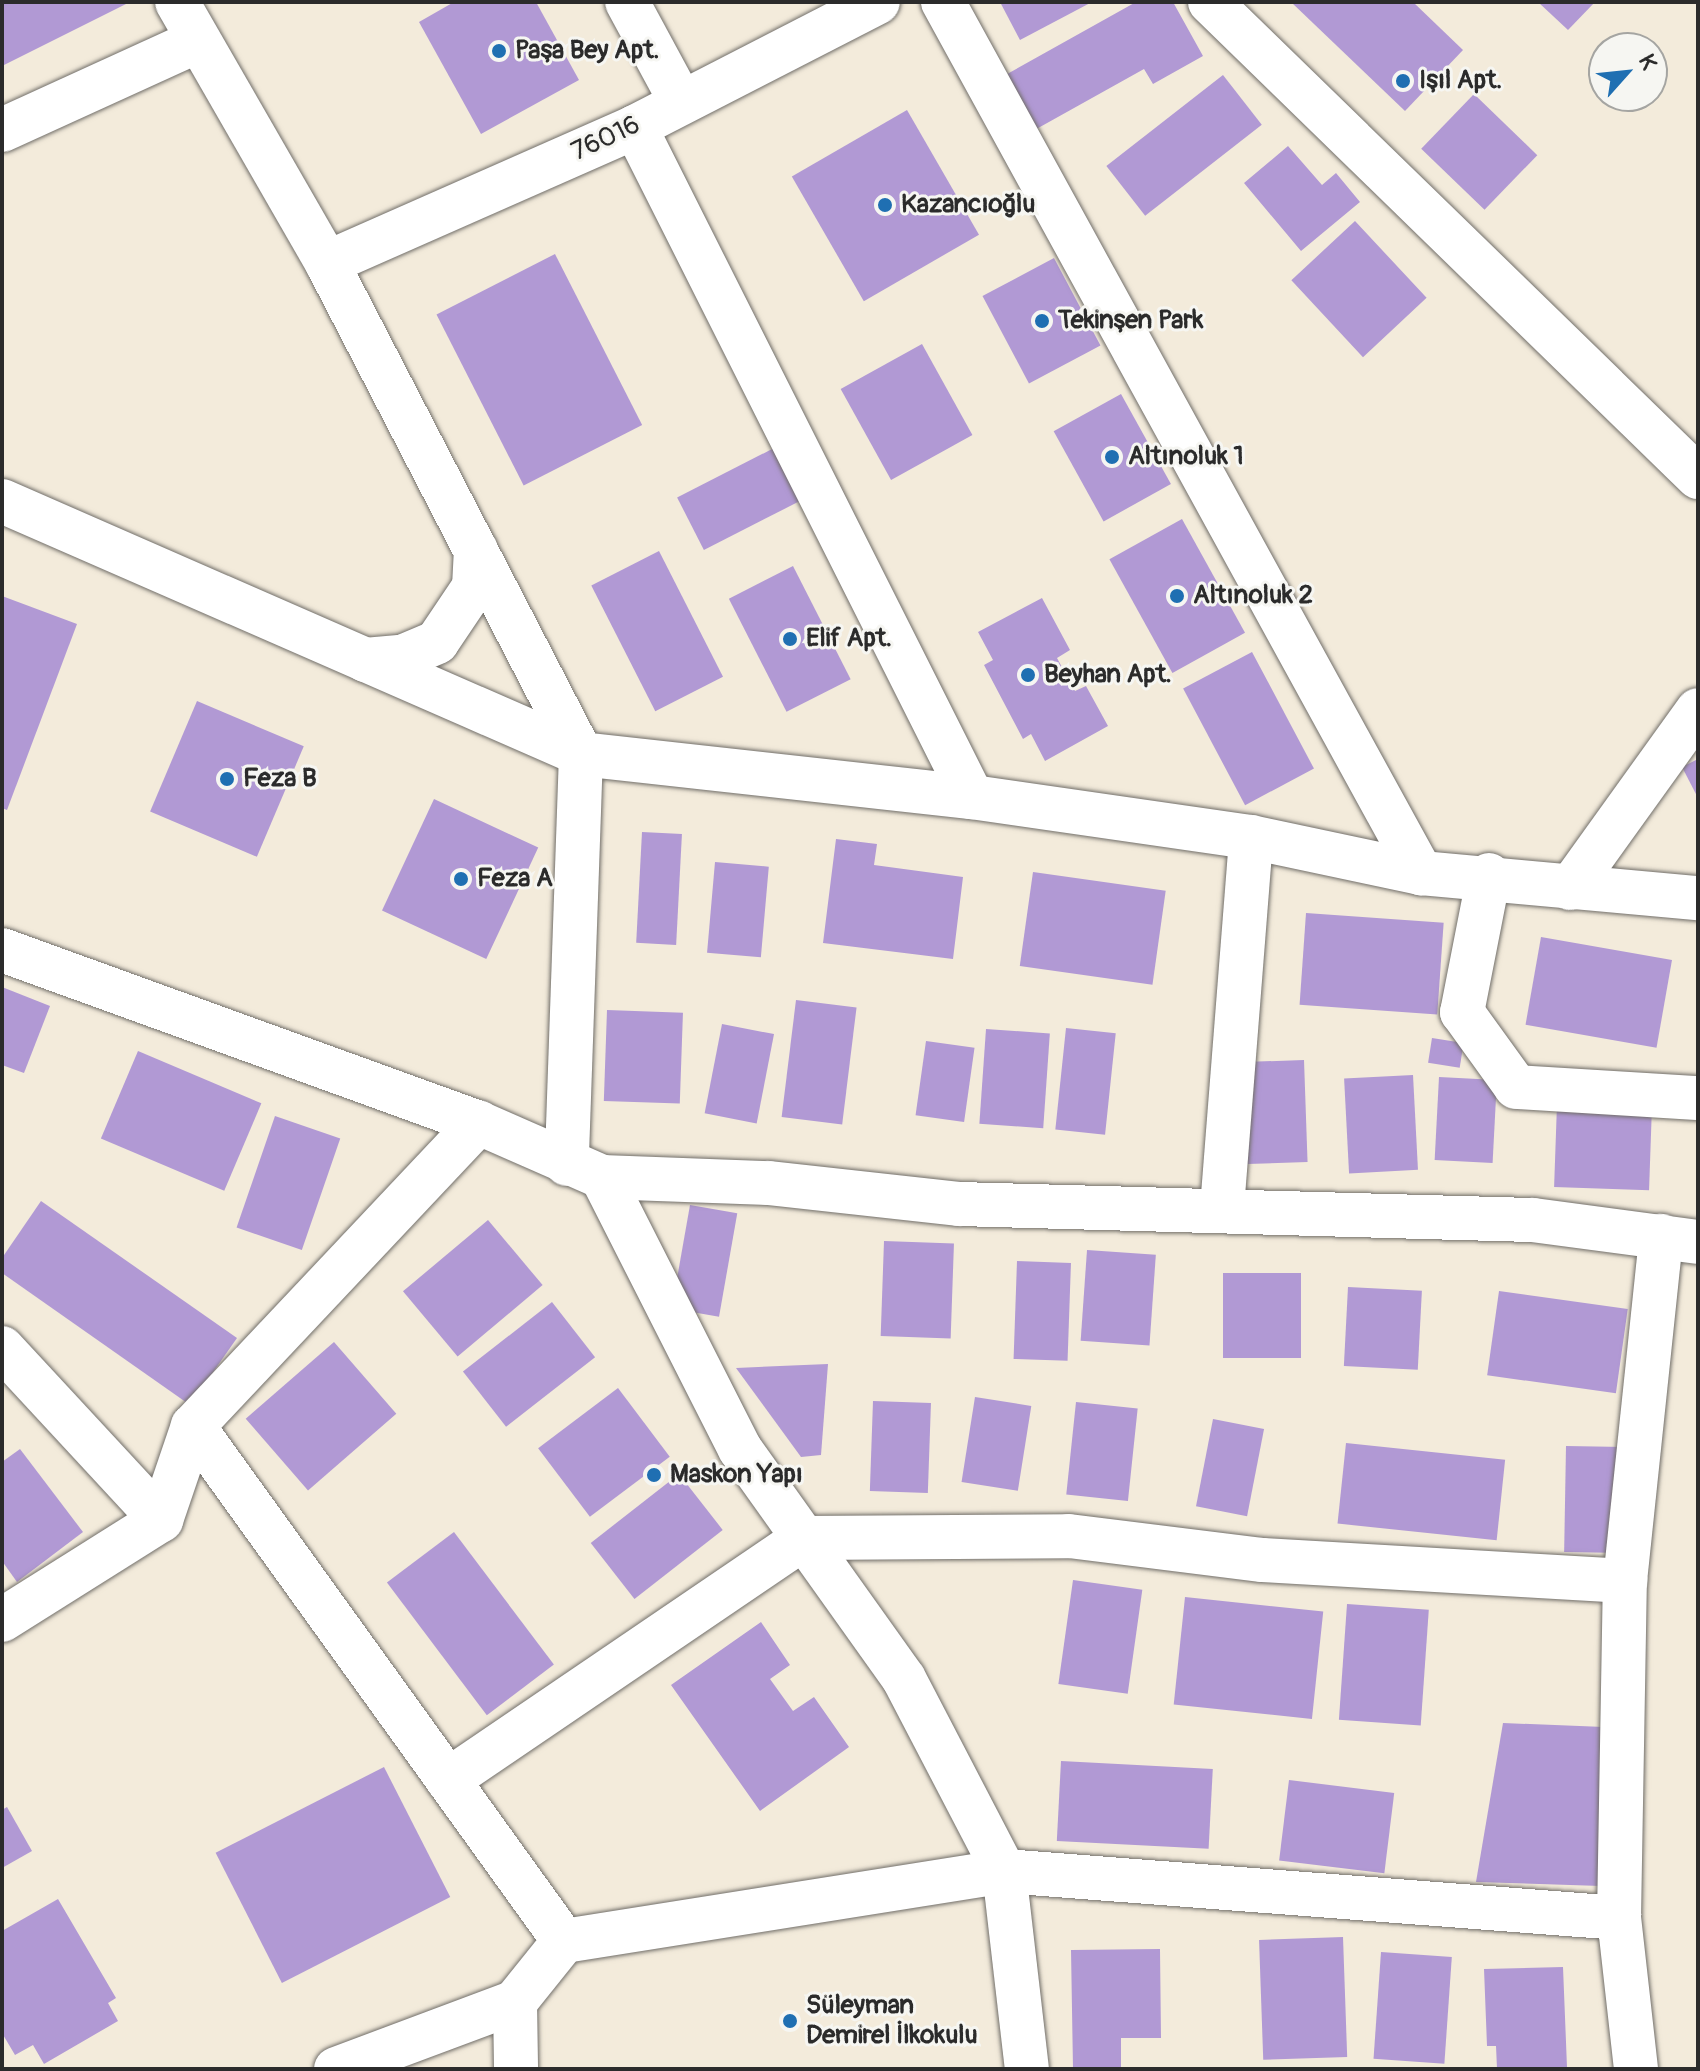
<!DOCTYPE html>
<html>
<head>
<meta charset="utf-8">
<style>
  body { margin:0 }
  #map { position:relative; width:1700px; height:2071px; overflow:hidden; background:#f3ebdb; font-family:Pangolin,sans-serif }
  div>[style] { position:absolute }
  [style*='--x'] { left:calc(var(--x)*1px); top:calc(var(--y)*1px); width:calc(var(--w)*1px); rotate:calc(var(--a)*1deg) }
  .building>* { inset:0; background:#b199d4; transform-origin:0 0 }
  .roads { filter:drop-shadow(0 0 2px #716e69) drop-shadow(0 0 2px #716e69) }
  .minor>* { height:44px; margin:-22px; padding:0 22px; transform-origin:22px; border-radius:22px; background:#fff }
  .dots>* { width:22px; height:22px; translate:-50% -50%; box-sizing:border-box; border:4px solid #f6f6f2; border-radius:50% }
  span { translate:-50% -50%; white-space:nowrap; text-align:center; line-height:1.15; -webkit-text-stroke:6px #f6f6f2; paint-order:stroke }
  .poi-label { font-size:26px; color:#2b2b2b; font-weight:700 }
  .left { translate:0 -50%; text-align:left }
  .street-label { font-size:26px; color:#2b2b2b }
  .frame { position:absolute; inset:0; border:4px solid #2b2b2b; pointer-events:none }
  .north { position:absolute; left:1588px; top:32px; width:80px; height:80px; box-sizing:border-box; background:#f6f6f2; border:2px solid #a5a5a2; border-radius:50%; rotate:63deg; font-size:22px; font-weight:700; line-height:32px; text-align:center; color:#2b2b2b }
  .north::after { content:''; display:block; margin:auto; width:28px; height:36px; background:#1f6fb2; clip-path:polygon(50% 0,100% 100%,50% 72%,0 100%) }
</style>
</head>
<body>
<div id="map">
  <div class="building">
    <div style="clip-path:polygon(2px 2px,130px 2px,2px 66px)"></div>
    <div style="clip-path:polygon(454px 2px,536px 2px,579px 80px,481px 134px,419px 22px)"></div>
    <div style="clip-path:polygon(1000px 2px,1092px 2px,1020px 40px)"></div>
    <div style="clip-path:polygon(1136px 2px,1173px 2px,1203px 56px,1153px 84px,1144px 69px,1031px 132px,1000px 78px)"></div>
    <div style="clip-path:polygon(1291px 2px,1413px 2px,1463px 50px,1405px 111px)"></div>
    <div style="clip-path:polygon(1538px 2px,1595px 2px,1568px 30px)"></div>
    <div style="left:1223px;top:75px;width:63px;height:148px;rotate:52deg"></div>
    <div style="left:1474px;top:94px;width:88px;height:76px;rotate:44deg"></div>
    <div style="left:907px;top:110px;width:144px;height:133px;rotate:60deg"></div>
    <div style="clip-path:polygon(1288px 146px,1322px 185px,1336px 173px,1360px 202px,1301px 251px,1244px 183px)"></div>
    <div style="left:1355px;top:221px;width:105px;height:87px;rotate:47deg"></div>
    <div style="left:555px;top:254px;width:192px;height:133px;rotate:63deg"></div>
    <div style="left:1054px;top:258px;width:99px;height:81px;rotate:62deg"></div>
    <div style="left:922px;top:344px;width:104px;height:93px;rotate:61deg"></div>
    <div style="left:1121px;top:394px;width:103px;height:77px;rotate:61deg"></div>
    <div style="left:776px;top:447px;width:59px;height:111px;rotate:63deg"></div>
    <div style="left:1182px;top:519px;width:130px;height:83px;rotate:61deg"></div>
    <div style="left:659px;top:551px;width:141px;height:76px;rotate:63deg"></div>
    <div style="left:793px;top:566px;width:127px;height:72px;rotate:63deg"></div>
    <div style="clip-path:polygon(2px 596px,77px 624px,7px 810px,2px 808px)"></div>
    <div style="clip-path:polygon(1042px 598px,1070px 650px,1057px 658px,1075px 691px,1086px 686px,1108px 726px,1045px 761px,1031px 734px,1023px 739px,984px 665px,993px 660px,978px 632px)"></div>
    <div style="left:1252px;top:652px;width:132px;height:78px;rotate:62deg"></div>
    <div style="left:197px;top:701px;width:116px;height:120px;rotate:23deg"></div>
    <div style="clip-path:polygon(1698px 759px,1698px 798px,1682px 767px)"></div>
    <div style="left:434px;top:799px;width:115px;height:123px;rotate:25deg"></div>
    <div style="left:642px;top:832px;width:40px;height:111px;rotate:3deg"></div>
    <div style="clip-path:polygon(836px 839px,877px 844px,874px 865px,963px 877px,953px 959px,823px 943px)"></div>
    <div style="left:715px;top:862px;width:54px;height:91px;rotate:5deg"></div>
    <div style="left:1033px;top:872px;width:134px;height:95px;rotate:8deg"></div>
    <div style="left:1306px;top:913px;width:138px;height:92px;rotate:4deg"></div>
    <div style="left:1541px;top:937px;width:133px;height:89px;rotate:10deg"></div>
    <div style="clip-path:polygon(2px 987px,50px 1006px,24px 1073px,2px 1065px)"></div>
    <div style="left:796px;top:1000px;width:61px;height:118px;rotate:7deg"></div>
    <div style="left:607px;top:1010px;width:76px;height:91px;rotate:2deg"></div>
    <div style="left:722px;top:1024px;width:53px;height:91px;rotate:11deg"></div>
    <div style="left:1066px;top:1028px;width:50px;height:102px;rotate:6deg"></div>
    <div style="left:986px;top:1029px;width:64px;height:95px;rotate:4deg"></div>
    <div style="left:1432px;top:1038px;width:32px;height:25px;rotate:9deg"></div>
    <div style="left:926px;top:1041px;width:49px;height:75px;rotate:8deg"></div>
    <div style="left:138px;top:1051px;width:134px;height:95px;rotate:23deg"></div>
    <div style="left:1304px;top:1060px;width:102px;height:68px;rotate:88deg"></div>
    <div style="left:1413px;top:1075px;width:95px;height:69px;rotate:87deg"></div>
    <div style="left:1439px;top:1077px;width:58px;height:83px;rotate:3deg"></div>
    <div style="left:1557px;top:1104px;width:95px;height:83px;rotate:2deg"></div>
    <div style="left:275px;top:1116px;width:69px;height:118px;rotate:19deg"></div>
    <div style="clip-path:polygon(41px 1201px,237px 1338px,190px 1405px,2px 1273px,2px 1258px)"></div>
    <div style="left:690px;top:1205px;width:48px;height:105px;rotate:10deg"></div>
    <div style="left:488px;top:1220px;width:85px;height:111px;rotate:50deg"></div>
    <div style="left:884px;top:1241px;width:70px;height:95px;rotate:2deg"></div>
    <div style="left:1087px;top:1250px;width:69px;height:91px;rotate:4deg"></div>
    <div style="left:1017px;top:1261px;width:54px;height:98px;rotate:2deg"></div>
    <div style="left:1223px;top:1273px;width:78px;height:85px"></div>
    <div style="left:1348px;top:1287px;width:74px;height:79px;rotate:3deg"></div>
    <div style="left:1499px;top:1291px;width:130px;height:85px;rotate:8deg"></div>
    <div style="left:552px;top:1302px;width:70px;height:113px;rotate:52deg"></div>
    <div style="left:334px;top:1342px;width:95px;height:117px;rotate:49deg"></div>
    <div style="clip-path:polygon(828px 1364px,821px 1455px,801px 1457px,736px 1368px)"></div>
    <div style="left:618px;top:1388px;width:86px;height:100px;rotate:53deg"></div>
    <div style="left:975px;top:1397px;width:57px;height:86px;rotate:9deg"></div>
    <div style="left:873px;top:1401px;width:58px;height:90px;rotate:2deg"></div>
    <div style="left:1076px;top:1402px;width:62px;height:93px;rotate:6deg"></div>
    <div style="left:1213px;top:1419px;width:52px;height:89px;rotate:11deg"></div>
    <div style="left:1346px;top:1443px;width:160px;height:81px;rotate:6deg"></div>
    <div style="left:1566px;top:1446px;width:59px;height:106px;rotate:1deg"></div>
    <div style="clip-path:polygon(20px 1449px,83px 1532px,17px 1582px,2px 1561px,2px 1462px)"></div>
    <div style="left:679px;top:1474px;width:71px;height:112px;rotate:52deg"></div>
    <div style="left:454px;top:1532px;width:166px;height:84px;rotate:53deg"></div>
    <div style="left:1073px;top:1580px;width:70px;height:105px;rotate:8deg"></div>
    <div style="left:1185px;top:1597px;width:139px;height:108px;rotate:6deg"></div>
    <div style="left:1347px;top:1604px;width:82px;height:116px;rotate:4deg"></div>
    <div style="clip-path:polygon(761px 1622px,790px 1665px,770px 1679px,793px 1711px,814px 1697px,849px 1747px,760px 1811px,671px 1685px)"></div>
    <div style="clip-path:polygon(1503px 1723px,1604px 1727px,1601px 1886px,1476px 1882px)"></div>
    <div style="left:1061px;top:1761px;width:152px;height:80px;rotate:3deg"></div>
    <div style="left:384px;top:1767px;width:146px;height:189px;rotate:63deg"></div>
    <div style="left:1289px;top:1780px;width:106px;height:81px;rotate:7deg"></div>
    <div style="clip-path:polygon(7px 1807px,32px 1851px,2px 1868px,2px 1810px)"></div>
    <div style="clip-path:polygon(58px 1899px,116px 1998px,108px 2003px,118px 2021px,44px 2064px,33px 2045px,15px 2055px,2px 2033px,2px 1931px)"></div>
    <div style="left:1343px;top:1937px;width:120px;height:84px;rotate:88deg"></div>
    <div style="clip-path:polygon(1160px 1949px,1161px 2038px,1121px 2038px,1121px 2069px,1073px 2069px,1071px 1950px)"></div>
    <div style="left:1381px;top:1952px;width:71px;height:107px;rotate:4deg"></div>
    <div style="clip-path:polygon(1563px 1967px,1567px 2067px,1497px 2069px,1496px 2046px,1487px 2046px,1484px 1969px)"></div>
  </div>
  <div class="roads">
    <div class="minor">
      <div style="--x:177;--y:2;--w:301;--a:60.1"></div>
      <div style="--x:327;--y:263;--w:553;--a:62.65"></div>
      <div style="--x:581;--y:754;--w:410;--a:92"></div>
      <div style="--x:627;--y:2;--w:114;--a:61.6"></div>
      <div style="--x:943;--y:2;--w:994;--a:61.24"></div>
      <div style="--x:1210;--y:2;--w:681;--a:44.23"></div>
      <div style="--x:635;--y:127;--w:750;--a:63.3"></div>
      <div style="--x:2;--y:130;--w:214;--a:-24.5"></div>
      <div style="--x:327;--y:263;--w:337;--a:-23.8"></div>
      <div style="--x:635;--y:127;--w:273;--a:-27.2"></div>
      <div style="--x:2;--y:501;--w:632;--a:23.6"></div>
      <div style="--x:581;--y:754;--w:393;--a:6.3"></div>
      <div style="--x:972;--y:797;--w:282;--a:8.2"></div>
      <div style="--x:1251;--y:837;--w:174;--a:12"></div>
      <div style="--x:1421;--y:873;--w:278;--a:5.2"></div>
      <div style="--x:365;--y:660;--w:37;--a:-5"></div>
      <div style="--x:402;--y:657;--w:38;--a:-23"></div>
      <div style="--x:437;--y:642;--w:66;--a:-56.1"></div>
      <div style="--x:474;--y:587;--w:37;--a:-87"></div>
      <div style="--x:1489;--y:875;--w:140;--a:101.1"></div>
      <div style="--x:1462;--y:1012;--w:92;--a:54.2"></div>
      <div style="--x:1516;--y:1087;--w:182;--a:3.5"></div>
      <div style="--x:1570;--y:888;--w:219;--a:-54.3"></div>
      <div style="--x:2;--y:950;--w:507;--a:19.93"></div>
      <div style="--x:479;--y:1123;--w:134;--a:23.7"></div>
      <div style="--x:602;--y:1177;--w:305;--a:63.1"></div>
      <div style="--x:740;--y:1449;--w:282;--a:54.5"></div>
      <div style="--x:904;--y:1679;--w:216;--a:62.5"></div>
      <div style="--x:1004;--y:1871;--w:199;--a:83.4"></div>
      <div style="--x:602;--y:1177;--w:167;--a:2.1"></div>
      <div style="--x:769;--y:1183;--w:191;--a:6.3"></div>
      <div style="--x:959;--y:1204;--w:574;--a:1.6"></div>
      <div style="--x:1533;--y:1220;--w:166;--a:7.6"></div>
      <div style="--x:1222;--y:1208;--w:372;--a:-85.5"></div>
      <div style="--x:2;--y:1348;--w:234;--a:47.2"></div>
      <div style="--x:193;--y:1426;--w:635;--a:54.23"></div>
      <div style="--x:2;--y:1620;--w:188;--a:-32.2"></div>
      <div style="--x:161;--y:1520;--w:99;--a:-71.2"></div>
      <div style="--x:193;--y:1426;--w:417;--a:-46.7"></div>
      <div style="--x:448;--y:1780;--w:430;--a:-34.2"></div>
      <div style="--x:804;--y:1538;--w:265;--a:-0.4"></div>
      <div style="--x:1069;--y:1536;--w:195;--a:7.1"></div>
      <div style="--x:1263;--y:1560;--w:363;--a:3.3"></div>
      <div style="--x:515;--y:2002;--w:67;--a:89.1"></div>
      <div style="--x:336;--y:2069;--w:191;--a:-20.5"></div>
      <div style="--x:515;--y:2002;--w:78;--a:-51.2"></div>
      <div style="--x:564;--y:1941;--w:446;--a:-9"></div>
      <div style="--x:1004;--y:1871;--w:617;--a:4.37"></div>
      <div style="--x:1636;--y:2069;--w:152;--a:-96.4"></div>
      <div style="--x:1619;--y:1918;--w:337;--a:-89"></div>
      <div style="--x:1625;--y:1581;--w:347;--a:-84"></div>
    </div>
  </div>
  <div class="dots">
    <div style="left:499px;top:51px;background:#1f6fb2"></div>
    <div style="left:1403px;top:81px;background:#1f6fb2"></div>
    <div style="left:885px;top:205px;background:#1f6fb2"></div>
    <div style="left:1042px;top:321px;background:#1f6fb2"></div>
    <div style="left:1112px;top:457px;background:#1f6fb2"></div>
    <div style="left:1177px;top:596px;background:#1f6fb2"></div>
    <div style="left:790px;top:639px;background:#1f6fb2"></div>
    <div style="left:1028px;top:675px;background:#1f6fb2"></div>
    <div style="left:227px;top:779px;background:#1f6fb2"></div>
    <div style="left:461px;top:879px;background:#1f6fb2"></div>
    <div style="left:654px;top:1475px;background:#1f6fb2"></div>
    <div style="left:790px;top:2021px;background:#1f6fb2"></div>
  </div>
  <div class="poi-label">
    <span class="left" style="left:515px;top:51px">Paşa Bey Apt.</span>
    <span class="left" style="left:1419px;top:81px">Işıl Apt.</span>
    <span class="left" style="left:901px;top:205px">Kazancıoğlu</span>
    <span class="left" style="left:1058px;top:321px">Tekinşen Park</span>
    <span class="left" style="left:1128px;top:457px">Altınoluk 1</span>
    <span class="left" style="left:1193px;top:596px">Altınoluk 2</span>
    <span class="left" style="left:806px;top:639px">Elif Apt.</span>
    <span class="left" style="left:1044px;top:675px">Beyhan Apt.</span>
    <span class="left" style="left:243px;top:779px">Feza B</span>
    <span class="left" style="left:477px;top:879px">Feza A</span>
    <span class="left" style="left:670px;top:1475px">Maskon Yapı</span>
    <span class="left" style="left:806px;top:2021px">Süleyman<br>Demirel İlkokulu</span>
  </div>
  <div class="street-label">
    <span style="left:606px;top:139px;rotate:-25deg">76016</span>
  </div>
  <div class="frame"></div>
  <div class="north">K</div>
</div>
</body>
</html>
